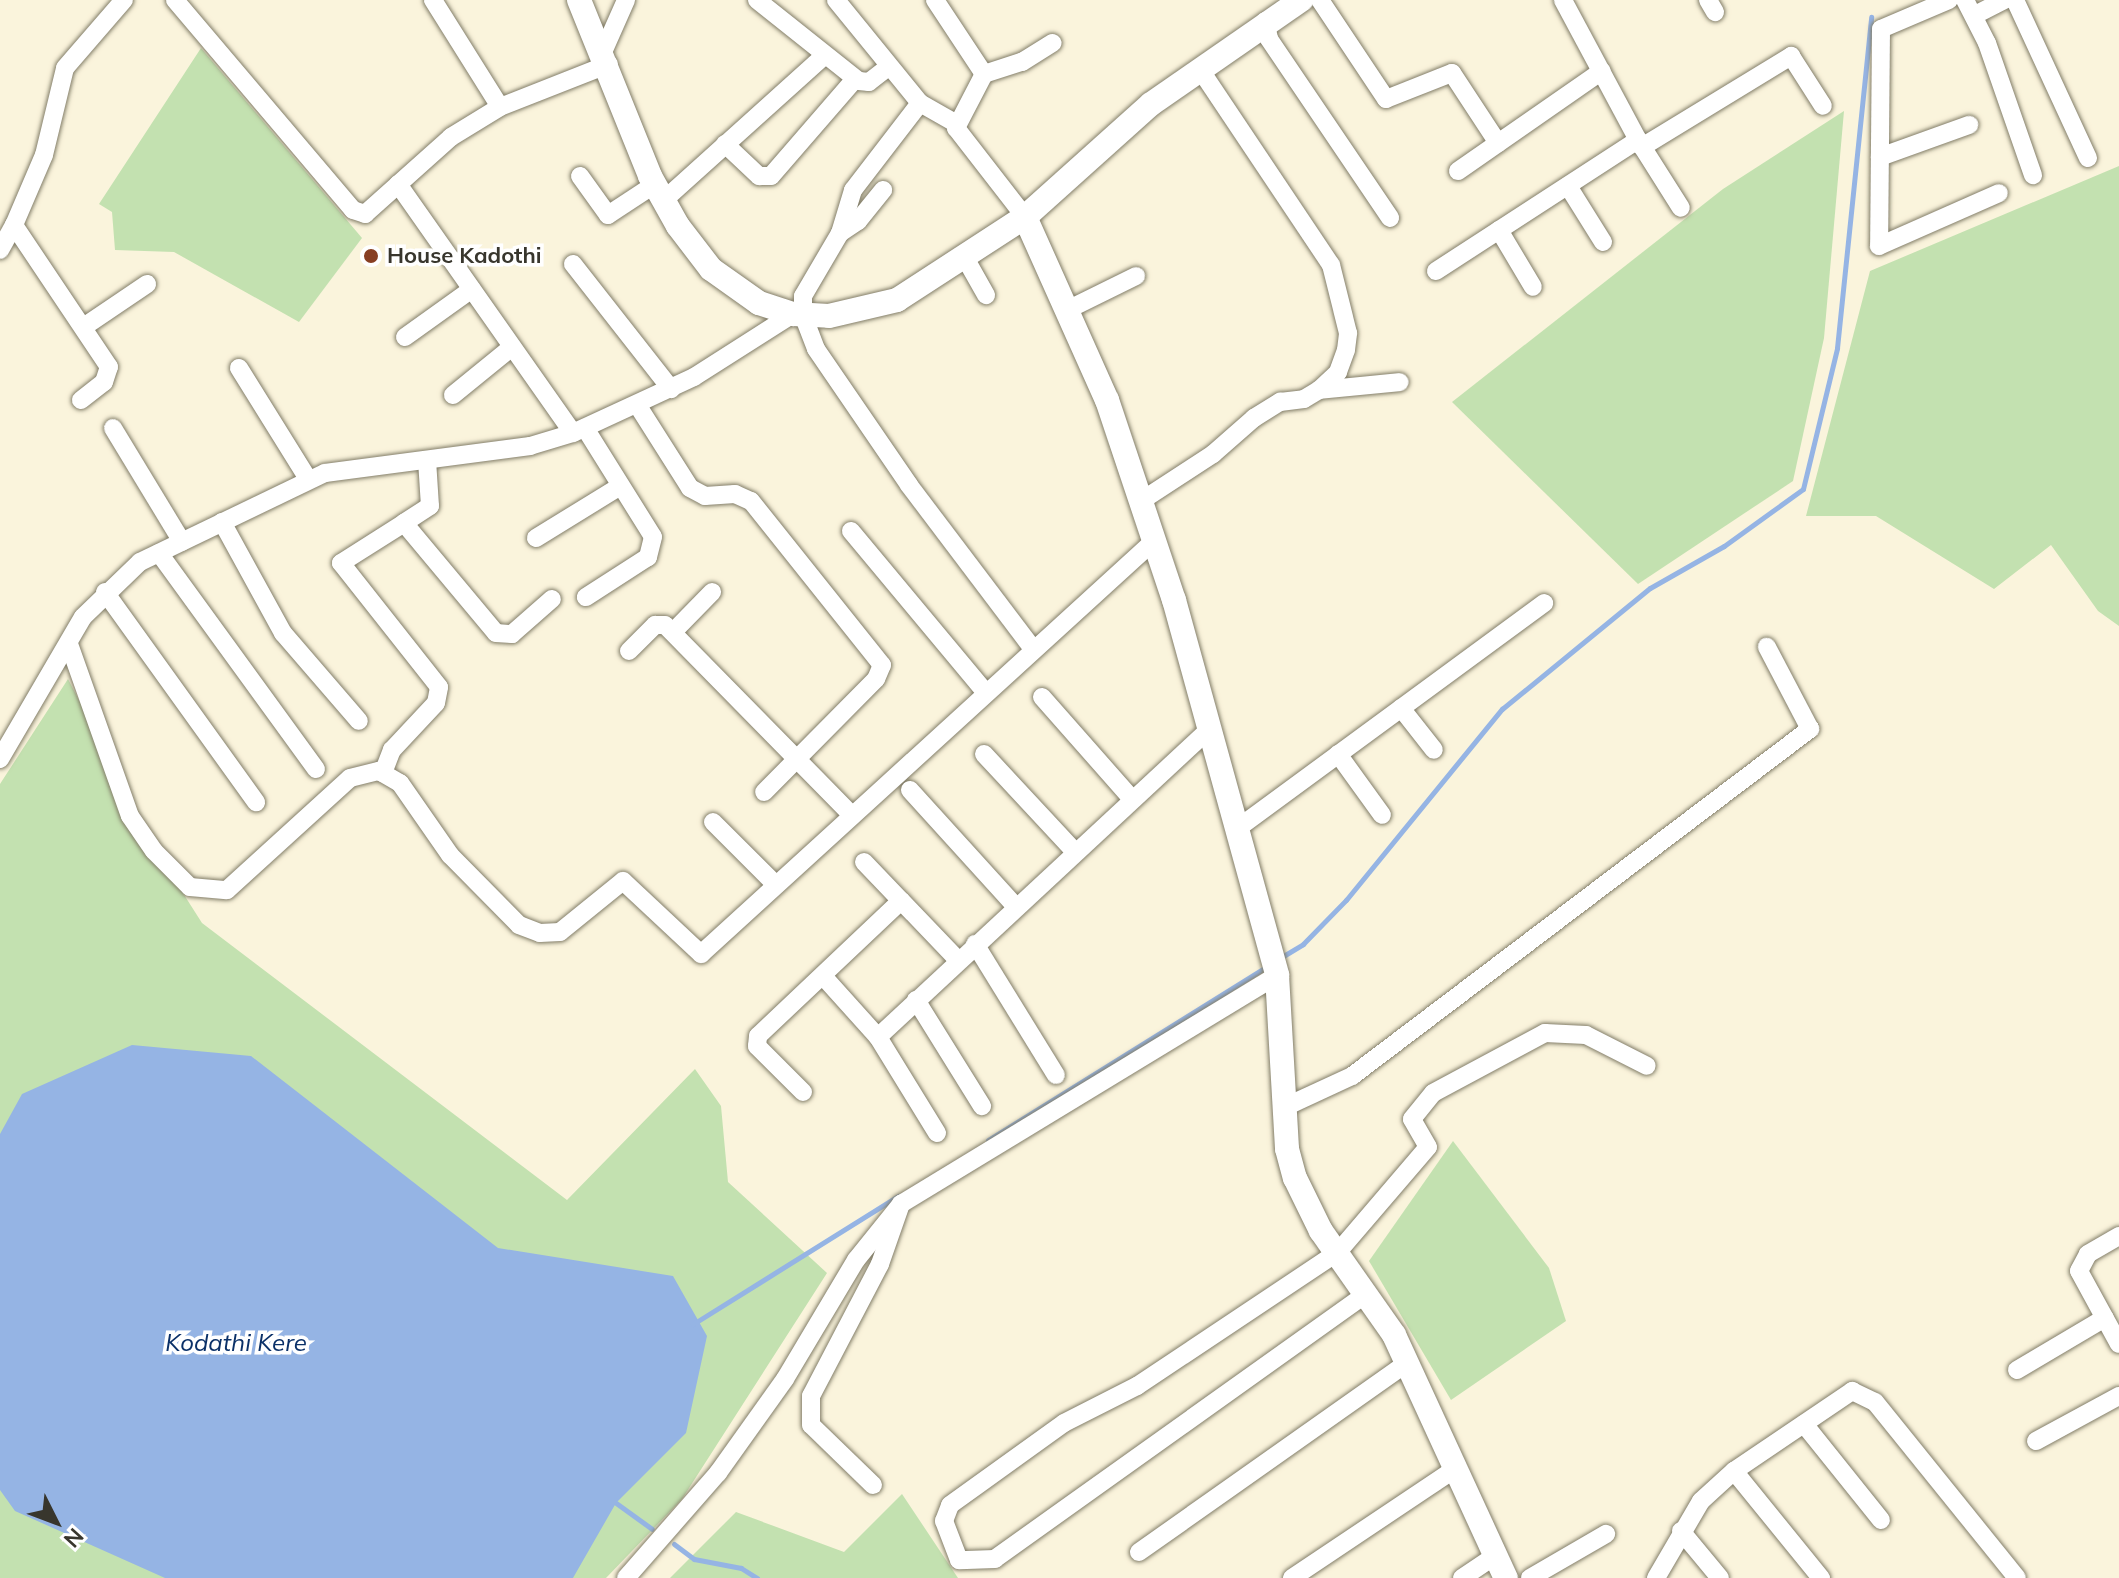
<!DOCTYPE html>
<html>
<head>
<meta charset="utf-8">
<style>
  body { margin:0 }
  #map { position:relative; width:2119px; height:1578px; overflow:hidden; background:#faf4dc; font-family:Mulish,sans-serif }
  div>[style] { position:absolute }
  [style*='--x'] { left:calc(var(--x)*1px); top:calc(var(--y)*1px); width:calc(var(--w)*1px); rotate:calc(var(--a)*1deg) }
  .green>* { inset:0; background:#c3e1b0 }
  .water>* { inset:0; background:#95b4e4 }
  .stream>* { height:5px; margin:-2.5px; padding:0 2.5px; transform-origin:2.5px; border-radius:2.5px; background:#95b4e4 }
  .roads { filter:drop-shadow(0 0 2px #827d68) drop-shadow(0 0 2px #827d68) }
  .minor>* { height:18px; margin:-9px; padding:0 9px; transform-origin:9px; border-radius:9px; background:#fff }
  .tertiary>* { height:24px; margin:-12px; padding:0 12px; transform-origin:12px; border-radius:12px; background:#fff }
  .dots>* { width:22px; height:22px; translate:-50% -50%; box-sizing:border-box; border:4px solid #fff; border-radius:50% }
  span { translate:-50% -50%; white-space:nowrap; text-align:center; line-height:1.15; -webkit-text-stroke:7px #fff; paint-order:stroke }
  .poi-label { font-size:22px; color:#38362d; font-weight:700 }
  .left { translate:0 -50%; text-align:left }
  .water-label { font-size:24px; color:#0a3068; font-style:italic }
  .north { position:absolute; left:16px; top:1482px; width:80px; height:80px; -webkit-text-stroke:6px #fff; paint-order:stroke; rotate:132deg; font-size:22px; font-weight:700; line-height:32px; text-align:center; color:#38362d }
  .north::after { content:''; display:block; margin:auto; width:28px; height:36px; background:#38362d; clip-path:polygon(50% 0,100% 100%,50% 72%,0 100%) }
</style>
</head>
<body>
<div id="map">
  <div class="green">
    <div style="clip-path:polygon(201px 48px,362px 238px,299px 322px,174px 252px,115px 250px,112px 212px,99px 204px)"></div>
    <div style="clip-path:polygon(1844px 111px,1824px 338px,1793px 481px,1638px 584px,1452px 402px,1723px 189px)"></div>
    <div style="clip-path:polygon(2119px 166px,2119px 626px,2098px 611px,2051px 545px,1994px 589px,1876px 516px,1806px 516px,1870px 271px)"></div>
    <div style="clip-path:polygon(68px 679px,160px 857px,202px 923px,567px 1200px,695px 1069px,721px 1106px,728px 1182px,827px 1273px,682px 1499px,606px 1578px,0 1578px,0 784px)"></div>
    <div style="clip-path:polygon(1453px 1141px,1549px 1268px,1566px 1321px,1451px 1400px,1369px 1261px)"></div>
    <div style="clip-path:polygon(902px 1494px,958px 1578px,670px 1578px,736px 1512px,844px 1552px)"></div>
  </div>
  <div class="water">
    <div style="clip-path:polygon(132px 1045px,251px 1056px,498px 1248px,673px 1276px,707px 1336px,686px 1433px,616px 1503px,573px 1578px,165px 1578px,15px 1511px,0 1490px,0 1134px,22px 1094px)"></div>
  </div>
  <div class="stream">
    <div style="--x:1280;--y:958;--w:27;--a:-31"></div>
    <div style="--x:1303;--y:944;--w:62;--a:-45.7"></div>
    <div style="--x:1346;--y:900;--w:247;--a:-50.8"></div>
    <div style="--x:1502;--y:709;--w:191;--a:-39.3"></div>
    <div style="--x:1650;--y:588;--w:85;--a:-29.6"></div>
    <div style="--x:1724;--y:546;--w:97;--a:-35.8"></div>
    <div style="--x:1803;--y:489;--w:145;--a:-76.4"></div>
    <div style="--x:1837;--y:348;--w:333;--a:-84.1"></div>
    <div style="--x:988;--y:1140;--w:330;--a:-31.9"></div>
    <div style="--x:693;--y:1324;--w:242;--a:-32"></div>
    <div style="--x:616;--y:1503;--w:44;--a:35.8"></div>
    <div style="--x:674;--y:1544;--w:25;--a:37"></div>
    <div style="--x:694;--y:1559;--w:48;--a:10.8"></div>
    <div style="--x:741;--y:1568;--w:19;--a:32"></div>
  </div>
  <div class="roads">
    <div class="minor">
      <div style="--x:175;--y:0;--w:275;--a:49.7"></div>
      <div style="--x:353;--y:210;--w:13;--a:18"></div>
      <div style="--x:365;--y:214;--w:115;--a:-41.8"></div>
      <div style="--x:451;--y:137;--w:57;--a:-31.5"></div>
      <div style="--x:500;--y:107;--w:117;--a:-21.5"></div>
      <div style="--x:433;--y:0;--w:126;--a:57.9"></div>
      <div style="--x:757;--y:0;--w:130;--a:38.5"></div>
      <div style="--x:859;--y:81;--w:10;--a:6"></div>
      <div style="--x:869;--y:82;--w:24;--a:-38"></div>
      <div style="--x:836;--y:0;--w:133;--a:50.8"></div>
      <div style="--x:920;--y:103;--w:43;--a:29.6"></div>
      <div style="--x:935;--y:0;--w:89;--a:56.5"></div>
      <div style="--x:984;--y:74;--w:61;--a:117.4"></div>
      <div style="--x:956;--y:128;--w:113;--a:52.2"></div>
      <div style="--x:1320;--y:0;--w:119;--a:56.3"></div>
      <div style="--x:1386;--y:99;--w:71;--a:-21.5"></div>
      <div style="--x:1452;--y:73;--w:84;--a:56.7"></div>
      <div style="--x:1708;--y:0;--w:14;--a:60"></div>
      <div style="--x:1949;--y:0;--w:74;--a:156.9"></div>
      <div style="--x:1881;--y:29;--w:217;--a:90.5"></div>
      <div style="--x:1879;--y:246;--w:131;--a:-23.8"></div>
      <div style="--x:1965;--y:0;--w:48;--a:62.9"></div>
      <div style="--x:1987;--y:43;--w:140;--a:70.8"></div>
      <div style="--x:2015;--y:0;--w:174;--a:65.2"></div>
      <div style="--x:1975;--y:15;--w:34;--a:-27"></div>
      <div style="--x:1265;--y:21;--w:18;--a:77"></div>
      <div style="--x:1269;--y:39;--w:216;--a:55.9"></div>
      <div style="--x:603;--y:52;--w:57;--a:-66.1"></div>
      <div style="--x:984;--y:74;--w:40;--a:-18"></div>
      <div style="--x:1022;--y:62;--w:36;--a:-32"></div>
      <div style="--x:920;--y:103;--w:110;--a:127.6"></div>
      <div style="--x:853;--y:190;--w:45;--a:106.8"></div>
      <div style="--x:840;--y:233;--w:73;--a:120.4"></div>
      <div style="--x:803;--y:296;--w:19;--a:90"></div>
      <div style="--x:803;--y:315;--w:36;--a:69"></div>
      <div style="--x:816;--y:349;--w:165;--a:55.6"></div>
      <div style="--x:909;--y:485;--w:206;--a:52.9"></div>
      <div style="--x:1638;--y:140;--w:80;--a:57.7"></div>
      <div style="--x:725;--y:144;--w:47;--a:43.3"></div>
      <div style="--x:759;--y:176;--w:12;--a:0"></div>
      <div style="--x:771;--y:176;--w:128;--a:-49.1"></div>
      <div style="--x:1642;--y:147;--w:175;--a:-31.4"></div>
      <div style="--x:1791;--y:56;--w:59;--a:57.4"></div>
      <div style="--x:1880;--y:157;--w:95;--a:-19.8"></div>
      <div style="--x:1458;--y:171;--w:175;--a:-34.8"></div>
      <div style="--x:580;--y:176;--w:48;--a:54.3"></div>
      <div style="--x:608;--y:215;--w:56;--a:-33.4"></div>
      <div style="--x:398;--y:184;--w:304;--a:54.9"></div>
      <div style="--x:1568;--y:186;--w:66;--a:58"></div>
      <div style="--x:664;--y:200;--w:214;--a:-42"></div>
      <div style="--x:1499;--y:230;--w:66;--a:59.2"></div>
      <div style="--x:840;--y:233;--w:22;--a:-34"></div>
      <div style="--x:858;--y:221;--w:40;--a:-51"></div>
      <div style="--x:0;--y:250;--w:29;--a:-61"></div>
      <div style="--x:964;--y:256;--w:45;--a:60.6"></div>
      <div style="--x:573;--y:264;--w:159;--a:51.9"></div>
      <div style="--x:1436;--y:271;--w:241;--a:-33"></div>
      <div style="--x:1638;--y:140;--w:159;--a:-118.2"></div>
      <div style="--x:1067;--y:310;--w:77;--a:-26.2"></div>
      <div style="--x:85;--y:326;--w:75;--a:-34.1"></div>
      <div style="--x:405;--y:337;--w:82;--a:-35.6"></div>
      <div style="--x:239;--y:368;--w:131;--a:58.1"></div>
      <div style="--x:1319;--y:390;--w:81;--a:-5.6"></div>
      <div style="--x:453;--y:395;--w:76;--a:-39.1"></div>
      <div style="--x:81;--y:400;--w:29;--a:-38"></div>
      <div style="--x:104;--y:382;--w:16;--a:-72"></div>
      <div style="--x:109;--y:367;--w:171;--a:-123.8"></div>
      <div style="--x:14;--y:225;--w:76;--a:-66.8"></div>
      <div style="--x:44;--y:155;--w:89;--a:-76.4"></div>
      <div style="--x:65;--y:68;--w:90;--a:-49.1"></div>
      <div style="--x:638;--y:406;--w:97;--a:57.6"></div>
      <div style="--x:690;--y:488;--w:17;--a:28"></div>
      <div style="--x:705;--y:496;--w:30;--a:-4"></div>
      <div style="--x:735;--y:494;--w:17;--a:24"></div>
      <div style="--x:751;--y:501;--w:210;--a:51.4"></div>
      <div style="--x:882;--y:665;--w:15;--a:113"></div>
      <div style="--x:876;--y:679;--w:159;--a:134.7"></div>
      <div style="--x:113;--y:428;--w:133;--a:58.8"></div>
      <div style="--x:585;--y:428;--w:128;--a:58"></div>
      <div style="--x:653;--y:537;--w:21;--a:104"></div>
      <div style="--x:648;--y:557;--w:74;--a:147.2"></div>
      <div style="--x:427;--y:460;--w:46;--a:86.3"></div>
      <div style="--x:430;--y:506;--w:31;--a:147"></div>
      <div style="--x:404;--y:523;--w:143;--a:50.1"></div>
      <div style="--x:496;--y:633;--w:16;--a:4"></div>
      <div style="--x:512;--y:634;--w:53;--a:-41.2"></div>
      <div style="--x:1141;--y:501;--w:86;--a:-33.1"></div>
      <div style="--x:1213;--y:454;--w:55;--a:-41.3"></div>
      <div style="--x:1254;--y:418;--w:31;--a:-32"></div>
      <div style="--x:1280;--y:402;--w:24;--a:-7"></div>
      <div style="--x:1304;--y:399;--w:17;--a:-31"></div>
      <div style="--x:1319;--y:390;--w:26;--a:-43"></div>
      <div style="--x:1338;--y:372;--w:23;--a:-70"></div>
      <div style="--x:1346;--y:350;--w:17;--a:-83"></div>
      <div style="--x:1348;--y:333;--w:70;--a:-104"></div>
      <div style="--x:1331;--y:265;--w:237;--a:-123.8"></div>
      <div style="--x:222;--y:522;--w:127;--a:61.2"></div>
      <div style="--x:283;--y:633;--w:116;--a:49.2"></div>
      <div style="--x:851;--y:531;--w:211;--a:50.2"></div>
      <div style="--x:536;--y:538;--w:97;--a:-31.6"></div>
      <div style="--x:159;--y:553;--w:267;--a:54"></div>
      <div style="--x:105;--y:592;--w:259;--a:54.3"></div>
      <div style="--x:673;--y:632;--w:56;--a:-45.7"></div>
      <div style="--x:69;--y:644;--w:182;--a:70.5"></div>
      <div style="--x:130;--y:816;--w:42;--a:55.6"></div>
      <div style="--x:154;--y:851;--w:51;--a:45"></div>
      <div style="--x:190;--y:887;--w:37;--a:5"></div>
      <div style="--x:227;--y:890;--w:166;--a:-42.3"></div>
      <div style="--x:350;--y:778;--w:30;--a:-14"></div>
      <div style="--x:379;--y:771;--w:24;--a:30"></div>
      <div style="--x:400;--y:783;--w:88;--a:55.2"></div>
      <div style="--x:450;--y:855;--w:98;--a:45.4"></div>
      <div style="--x:519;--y:925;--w:22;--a:21"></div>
      <div style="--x:540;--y:933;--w:20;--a:-3"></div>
      <div style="--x:560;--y:932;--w:81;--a:-39"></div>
      <div style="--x:623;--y:881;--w:107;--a:43.1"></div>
      <div style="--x:701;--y:954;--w:613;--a:-42.36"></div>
      <div style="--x:629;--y:651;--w:37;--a:-45"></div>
      <div style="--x:655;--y:625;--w:10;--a:0"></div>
      <div style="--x:665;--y:625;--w:267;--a:45.5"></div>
      <div style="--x:1042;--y:697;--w:135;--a:48.6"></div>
      <div style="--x:1401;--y:708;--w:53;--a:51.8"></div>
      <div style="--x:984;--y:754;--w:132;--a:47.1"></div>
      <div style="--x:1338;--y:754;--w:75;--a:54.2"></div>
      <div style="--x:0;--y:759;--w:164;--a:-59.7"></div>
      <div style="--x:83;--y:617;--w:79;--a:-44"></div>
      <div style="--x:140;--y:562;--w:205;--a:-25.7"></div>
      <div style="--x:325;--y:473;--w:207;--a:-7.5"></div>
      <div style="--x:530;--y:446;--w:45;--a:-16.8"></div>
      <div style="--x:573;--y:433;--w:133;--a:-24.8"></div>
      <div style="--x:694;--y:377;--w:117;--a:-32.5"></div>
      <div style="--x:383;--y:773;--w:25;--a:-69"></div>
      <div style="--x:392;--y:750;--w:64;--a:-46.9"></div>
      <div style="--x:436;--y:703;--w:16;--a:-79"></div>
      <div style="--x:439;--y:687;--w:158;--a:-128.3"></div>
      <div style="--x:341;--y:563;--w:75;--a:-32.4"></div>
      <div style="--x:910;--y:790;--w:156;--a:47.8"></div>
      <div style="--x:713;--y:822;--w:89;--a:45"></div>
      <div style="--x:1238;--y:828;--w:380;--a:-36.3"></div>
      <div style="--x:864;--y:862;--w:136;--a:46.2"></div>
      <div style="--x:975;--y:944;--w:154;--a:58.3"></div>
      <div style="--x:823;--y:976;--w:82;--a:48"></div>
      <div style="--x:916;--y:1000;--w:125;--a:58.1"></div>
      <div style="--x:803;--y:1092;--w:65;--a:-135"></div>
      <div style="--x:757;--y:1046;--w:10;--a:-84"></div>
      <div style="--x:758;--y:1036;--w:197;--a:-43.4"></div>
      <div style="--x:1285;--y:1107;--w:74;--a:-24.8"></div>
      <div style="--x:1352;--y:1076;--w:575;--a:-37.15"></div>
      <div style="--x:1810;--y:729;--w:93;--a:-117.7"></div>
      <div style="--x:937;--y:1133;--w:113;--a:-121.6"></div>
      <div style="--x:878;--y:1037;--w:453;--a:-42.9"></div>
      <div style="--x:2119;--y:1236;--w:36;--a:150"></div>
      <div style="--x:2088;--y:1254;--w:19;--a:118"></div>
      <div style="--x:2079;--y:1271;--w:83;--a:61.3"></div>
      <div style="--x:1366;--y:1294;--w:456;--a:144.5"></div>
      <div style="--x:995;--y:1559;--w:36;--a:178"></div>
      <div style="--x:959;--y:1560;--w:42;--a:-111"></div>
      <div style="--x:944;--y:1521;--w:17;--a:-69"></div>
      <div style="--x:950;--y:1505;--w:140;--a:-35.7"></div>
      <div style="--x:1064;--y:1423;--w:82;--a:-26.9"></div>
      <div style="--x:1137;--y:1386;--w:242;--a:-33.7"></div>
      <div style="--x:1338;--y:1252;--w:138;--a:-49.4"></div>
      <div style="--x:1428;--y:1147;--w:32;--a:-120"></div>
      <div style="--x:1412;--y:1119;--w:33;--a:-51"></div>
      <div style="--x:1433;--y:1093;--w:127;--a:-28.2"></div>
      <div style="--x:1545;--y:1033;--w:41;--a:2.8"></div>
      <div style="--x:1586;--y:1035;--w:68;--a:26.9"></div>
      <div style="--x:2017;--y:1370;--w:102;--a:-30.6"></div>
      <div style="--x:1804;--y:1424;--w:123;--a:51.3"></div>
      <div style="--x:2036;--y:1441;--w:94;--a:-28.5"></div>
      <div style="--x:1734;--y:1471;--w:138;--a:50.9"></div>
      <div style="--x:873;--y:1485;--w:86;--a:-135.9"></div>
      <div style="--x:811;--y:1425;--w:29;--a:-90"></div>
      <div style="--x:811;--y:1396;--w:149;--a:-62.4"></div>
      <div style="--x:880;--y:1264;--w:64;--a:-70.7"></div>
      <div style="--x:1681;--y:1531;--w:61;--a:50.3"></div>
      <div style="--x:1139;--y:1552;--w:328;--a:-35.2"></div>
      <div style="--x:626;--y:1578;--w:140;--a:-48.8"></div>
      <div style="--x:718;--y:1473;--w:115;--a:-54.5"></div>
      <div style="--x:785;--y:1379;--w:139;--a:-59.2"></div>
      <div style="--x:856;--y:1260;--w:72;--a:-51.2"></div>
      <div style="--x:901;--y:1204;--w:440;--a:-31.3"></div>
      <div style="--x:1292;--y:1578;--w:196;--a:-33.8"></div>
      <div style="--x:1462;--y:1578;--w:40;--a:-34"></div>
      <div style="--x:1530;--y:1578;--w:88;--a:-30.1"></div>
      <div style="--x:1656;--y:1578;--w:89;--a:-59.7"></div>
      <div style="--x:1701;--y:1501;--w:45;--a:-42.3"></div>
      <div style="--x:1734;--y:1471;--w:143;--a:-34.1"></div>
      <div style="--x:1852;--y:1391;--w:25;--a:26"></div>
      <div style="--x:1875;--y:1402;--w:226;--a:51.1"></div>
    </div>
    <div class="tertiary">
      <div style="--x:579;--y:0;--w:190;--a:68"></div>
      <div style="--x:650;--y:176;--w:57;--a:60.8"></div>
      <div style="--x:678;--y:226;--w:54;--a:52.5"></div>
      <div style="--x:711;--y:269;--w:59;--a:35.3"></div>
      <div style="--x:759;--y:303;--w:36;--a:18"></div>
      <div style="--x:793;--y:314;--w:36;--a:3"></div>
      <div style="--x:829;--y:316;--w:70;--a:-13.2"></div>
      <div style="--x:897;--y:300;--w:153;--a:-33"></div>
      <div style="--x:1025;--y:217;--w:201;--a:65.9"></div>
      <div style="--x:1107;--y:400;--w:211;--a:71.5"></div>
      <div style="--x:1174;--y:600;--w:389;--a:74.6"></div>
      <div style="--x:1277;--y:975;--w:174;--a:86.7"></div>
      <div style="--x:1287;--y:1149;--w:30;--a:75"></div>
      <div style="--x:1295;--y:1178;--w:59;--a:63.9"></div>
      <div style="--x:1321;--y:1231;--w:127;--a:54.9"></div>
      <div style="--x:1394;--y:1335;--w:268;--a:65.3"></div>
      <div style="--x:1025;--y:217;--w:169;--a:-41.9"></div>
      <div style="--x:1151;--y:104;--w:183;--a:-34.7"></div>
    </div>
  </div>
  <div class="dots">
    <div style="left:371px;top:256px;background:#873e22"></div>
  </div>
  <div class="poi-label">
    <span class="left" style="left:387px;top:256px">House Kadothi</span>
  </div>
  <div class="water-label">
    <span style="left:236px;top:1343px">Kodathi Kere</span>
  </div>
  <div class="north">N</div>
</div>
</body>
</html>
